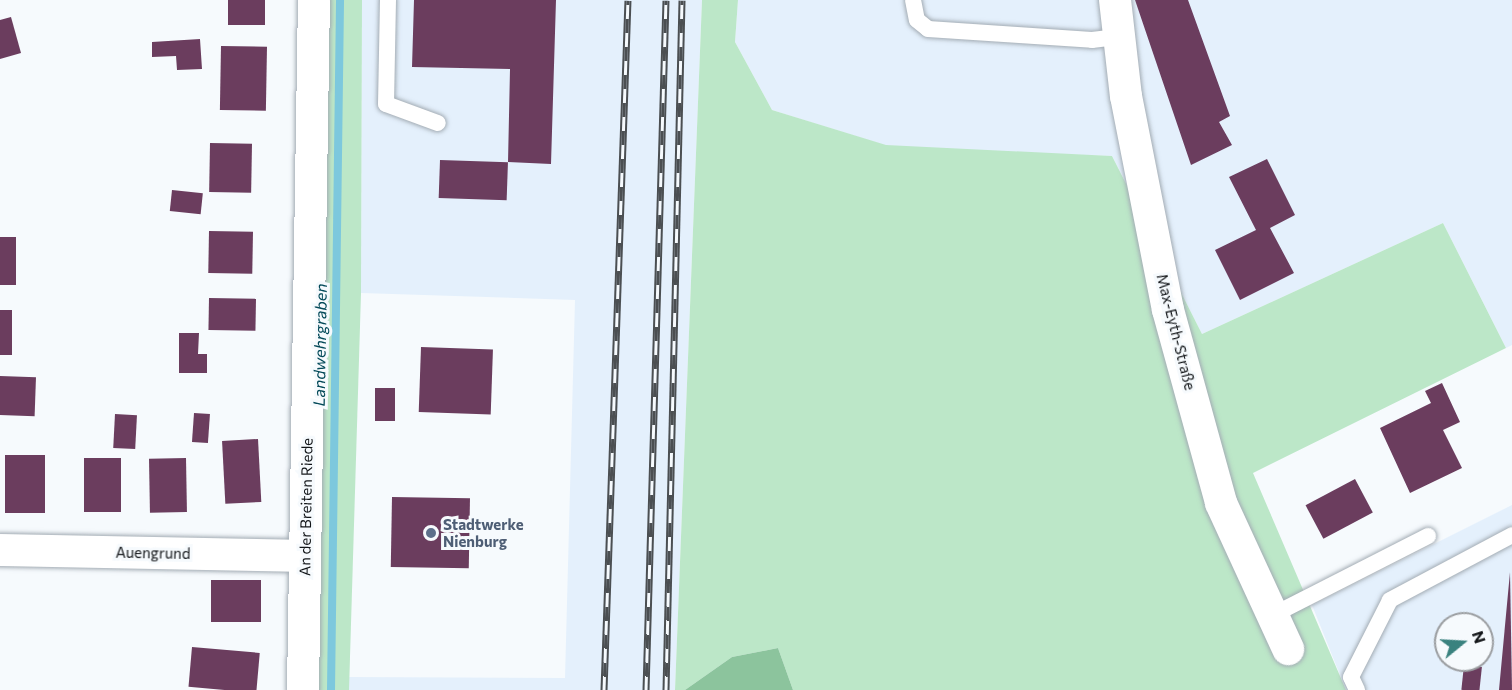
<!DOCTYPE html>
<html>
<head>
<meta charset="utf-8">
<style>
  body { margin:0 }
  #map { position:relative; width:1512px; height:690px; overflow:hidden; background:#f6fafd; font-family:Commissioner,sans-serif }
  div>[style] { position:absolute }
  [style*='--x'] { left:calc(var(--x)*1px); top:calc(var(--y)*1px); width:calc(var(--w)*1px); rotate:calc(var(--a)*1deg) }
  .built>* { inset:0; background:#e4f0fc }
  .green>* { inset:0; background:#bce7c8 }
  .forest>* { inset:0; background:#8cc49d }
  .stream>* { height:8px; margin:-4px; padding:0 4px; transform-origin:4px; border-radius:4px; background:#7dc8dd }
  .building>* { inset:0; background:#6b3d5e; transform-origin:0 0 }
  .roads { filter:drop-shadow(0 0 2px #a3acb4) drop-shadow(0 0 2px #a3acb4) }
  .lane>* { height:16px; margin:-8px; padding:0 8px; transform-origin:8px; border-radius:8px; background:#fff }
  .street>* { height:32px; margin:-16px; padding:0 16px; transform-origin:16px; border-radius:16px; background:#fff }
  .rail>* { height:7px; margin-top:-3.5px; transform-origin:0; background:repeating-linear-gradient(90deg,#f6fafd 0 14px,#4b4f52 0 28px); box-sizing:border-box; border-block:2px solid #4b4f52 }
  .dots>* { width:16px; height:16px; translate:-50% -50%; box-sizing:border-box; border:3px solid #f6fafd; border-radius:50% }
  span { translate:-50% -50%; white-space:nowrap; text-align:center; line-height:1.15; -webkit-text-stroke:6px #f6fafd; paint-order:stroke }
  .street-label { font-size:15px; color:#121518 }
  .service-label { font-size:15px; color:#4e5e75; font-weight:700 }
  .left { translate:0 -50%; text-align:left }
  .water-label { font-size:16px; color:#034958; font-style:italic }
  .north { position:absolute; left:1434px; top:612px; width:60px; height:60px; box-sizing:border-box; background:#f6fafd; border:2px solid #9b9ea1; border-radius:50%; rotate:72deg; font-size:16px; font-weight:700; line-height:24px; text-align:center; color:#121518 }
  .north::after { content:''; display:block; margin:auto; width:21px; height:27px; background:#3a827f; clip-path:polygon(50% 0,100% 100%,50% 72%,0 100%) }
</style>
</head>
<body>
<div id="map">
  <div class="built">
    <div style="clip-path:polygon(362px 0,702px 0,675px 690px,349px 690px,349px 677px,565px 678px,575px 300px,361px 293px)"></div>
    <div style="clip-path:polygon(738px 0,1512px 0,1512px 345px,1506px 348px,1443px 223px,1202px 334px,1112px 156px,897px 149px,772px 110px,735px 42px)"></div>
    <div style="clip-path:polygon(evenodd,1512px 505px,1512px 690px,1346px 690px,1312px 605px,1512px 505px,1446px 624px,1482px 624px,1482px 660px,1446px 660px,1446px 624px)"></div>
  </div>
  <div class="green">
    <div style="clip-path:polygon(329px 0,362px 0,361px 293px,349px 690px,318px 690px)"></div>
    <div style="clip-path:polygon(702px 0,738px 0,735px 42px,772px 110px,886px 145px,1112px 156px,1202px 334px,1443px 223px,1506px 348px,1253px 473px,1346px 690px,793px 690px,778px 648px,732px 657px,685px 690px,675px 690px)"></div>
  </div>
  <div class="forest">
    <div style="clip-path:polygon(778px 648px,793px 690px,685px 690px,732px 657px)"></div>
  </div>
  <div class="stream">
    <div style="--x:331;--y:690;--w:690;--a:-89.25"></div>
  </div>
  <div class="building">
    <div style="left:228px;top:0;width:37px;height:25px"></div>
    <div style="clip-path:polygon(414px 0,556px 0,551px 164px,508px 162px,510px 69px,412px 67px)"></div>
    <div style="clip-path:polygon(1135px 0,1188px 0,1230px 116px,1219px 122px,1232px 145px,1191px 165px)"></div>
    <div style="clip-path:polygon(11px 17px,21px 53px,0 59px,0 20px)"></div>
    <div style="clip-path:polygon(200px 39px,202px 69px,177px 70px,176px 56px,152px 57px,152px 42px)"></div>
    <div style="left:221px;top:46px;width:46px;height:64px;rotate:1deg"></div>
    <div style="left:210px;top:143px;width:42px;height:49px;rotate:1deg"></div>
    <div style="clip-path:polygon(1267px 159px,1295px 215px,1270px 228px,1294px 273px,1240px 300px,1215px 250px,1256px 230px,1229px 177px)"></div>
    <div style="left:440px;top:160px;width:68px;height:38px;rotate:2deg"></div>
    <div style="left:172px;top:190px;width:31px;height:21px;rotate:6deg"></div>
    <div style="left:209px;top:231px;width:44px;height:42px;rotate:1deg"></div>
    <div style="left:0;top:237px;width:16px;height:48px"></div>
    <div style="left:209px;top:298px;width:47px;height:32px;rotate:1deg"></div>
    <div style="left:0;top:310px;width:12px;height:45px"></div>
    <div style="clip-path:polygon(179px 333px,199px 333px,198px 354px,207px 354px,207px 373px,179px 373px)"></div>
    <div style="left:421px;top:347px;width:72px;height:65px;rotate:2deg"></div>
    <div style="left:0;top:376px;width:36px;height:39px;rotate:2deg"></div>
    <div style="clip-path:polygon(1442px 383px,1460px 422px,1443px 430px,1462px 468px,1410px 493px,1380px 428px,1431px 403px,1425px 391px)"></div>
    <div style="left:375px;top:388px;width:20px;height:33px"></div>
    <div style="left:194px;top:413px;width:16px;height:29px;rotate:4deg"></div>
    <div style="left:115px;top:414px;width:22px;height:34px;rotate:3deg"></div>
    <div style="left:258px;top:439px;width:63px;height:36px;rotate:87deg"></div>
    <div style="left:5px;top:455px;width:40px;height:58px"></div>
    <div style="left:84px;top:458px;width:37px;height:54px"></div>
    <div style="left:186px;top:458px;width:54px;height:37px;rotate:89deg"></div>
    <div style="left:1355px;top:479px;width:38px;height:56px;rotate:62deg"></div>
    <div style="left:392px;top:497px;width:78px;height:70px;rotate:1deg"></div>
    <div style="clip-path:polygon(1510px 572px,1512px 690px,1499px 690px)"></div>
    <div style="left:211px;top:580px;width:50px;height:42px"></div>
    <div style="left:192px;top:647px;width:68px;height:40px;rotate:5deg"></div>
    <div style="left:1464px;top:665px;width:18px;height:25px;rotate:6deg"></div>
  </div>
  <div class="roads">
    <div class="lane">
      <div style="--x:388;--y:0;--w:104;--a:91.1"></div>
      <div style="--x:386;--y:104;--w:55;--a:20.1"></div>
      <div style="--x:913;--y:0;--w:20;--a:79"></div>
      <div style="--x:917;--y:20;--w:14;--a:39"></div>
      <div style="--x:928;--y:29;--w:164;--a:3.8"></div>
      <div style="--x:1092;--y:40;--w:26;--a:-7"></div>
      <div style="--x:1273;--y:615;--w:174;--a:-27"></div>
      <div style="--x:1357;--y:690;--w:14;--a:-115"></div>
      <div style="--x:1351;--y:677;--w:86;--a:-63.1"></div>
      <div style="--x:1390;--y:600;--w:138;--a:-28"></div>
    </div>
    <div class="street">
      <div style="--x:1115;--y:0;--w:97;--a:83.5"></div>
      <div style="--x:1126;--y:96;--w:218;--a:78.9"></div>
      <div style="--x:1168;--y:310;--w:200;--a:74.6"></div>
      <div style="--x:1221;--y:503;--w:161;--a:65.3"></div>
      <div style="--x:0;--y:550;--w:305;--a:1.1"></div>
      <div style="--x:303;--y:690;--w:690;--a:-89.09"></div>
    </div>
  </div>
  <div class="rail">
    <div style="--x:604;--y:690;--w:690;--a:-88.01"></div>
    <div style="--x:646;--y:690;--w:690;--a:-88.34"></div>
    <div style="--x:666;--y:690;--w:690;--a:-88.67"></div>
  </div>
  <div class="dots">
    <div style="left:431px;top:533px;background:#5c6f8a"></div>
  </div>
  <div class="street-label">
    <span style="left:1176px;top:332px;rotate:76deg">Max-Eyth-Straße</span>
    <span style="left:306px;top:507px;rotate:-89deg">An der Breiten Riede</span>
    <span style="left:153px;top:553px;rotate:1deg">Auengrund</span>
  </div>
  <div class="service-label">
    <span class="left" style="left:443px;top:533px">Stadtwerke<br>Nienburg</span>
  </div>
  <div class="water-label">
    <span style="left:320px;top:345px;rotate:-89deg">Landwehrgraben</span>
  </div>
  <div class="north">N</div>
</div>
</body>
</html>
